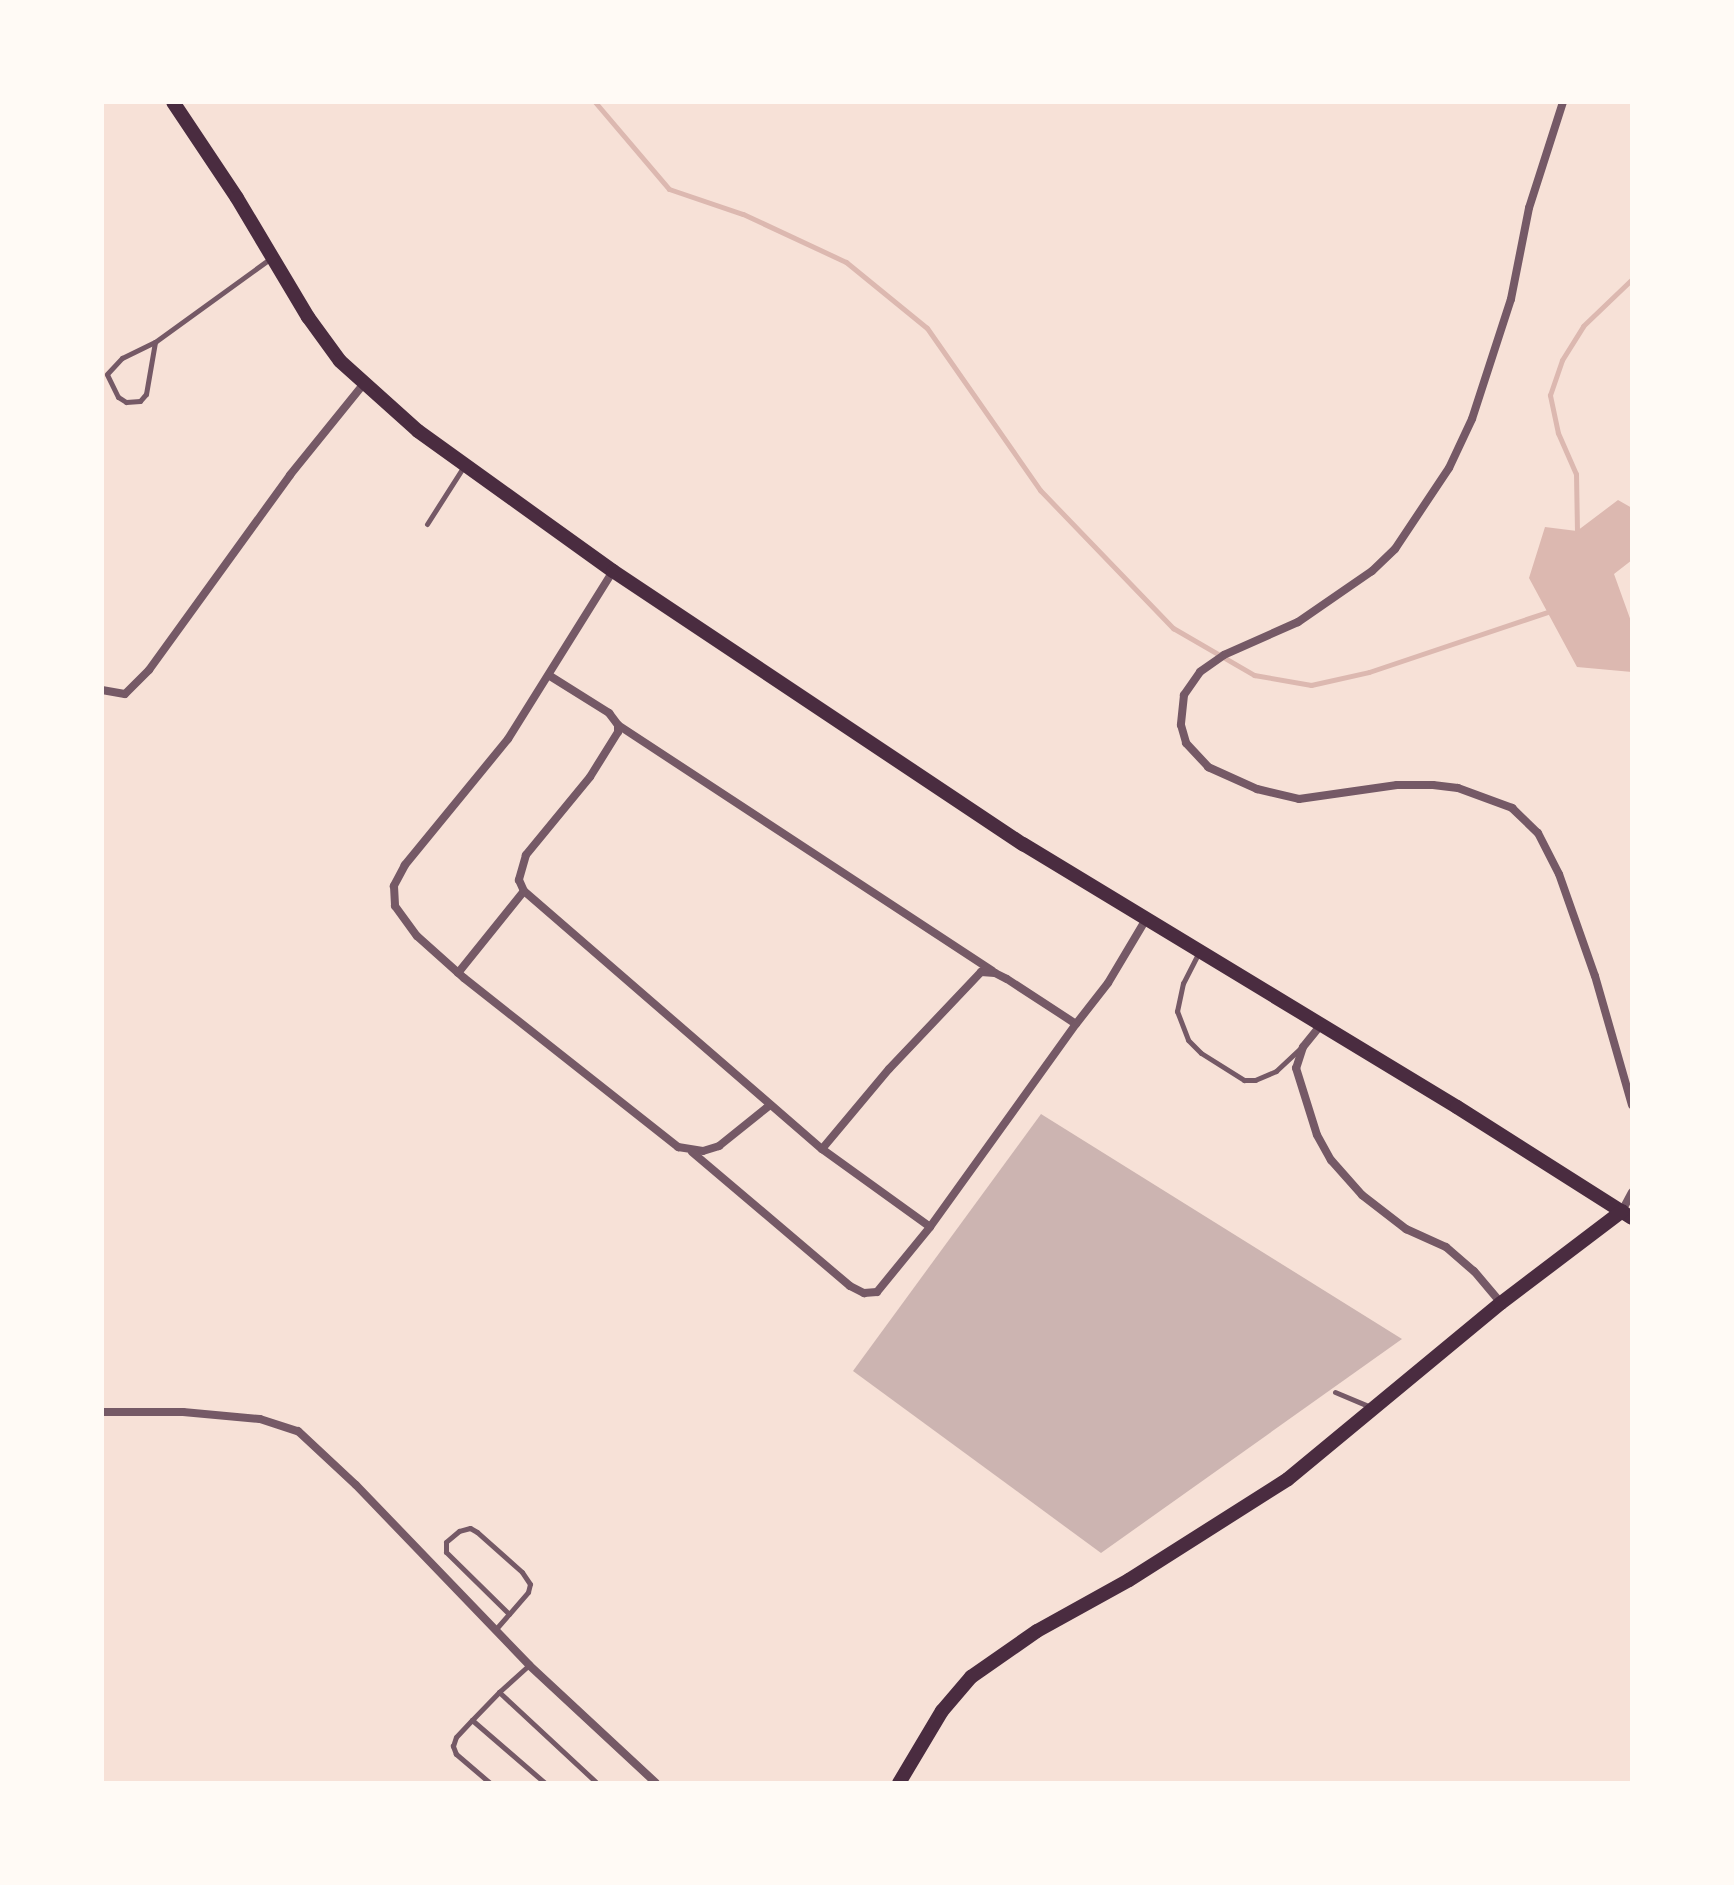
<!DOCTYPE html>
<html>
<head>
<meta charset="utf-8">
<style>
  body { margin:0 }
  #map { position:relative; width:1734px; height:1885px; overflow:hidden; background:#f7e1d7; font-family:"Open Sans",sans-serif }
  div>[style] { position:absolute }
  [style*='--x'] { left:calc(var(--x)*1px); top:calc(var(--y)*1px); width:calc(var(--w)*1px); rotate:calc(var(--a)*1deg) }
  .water>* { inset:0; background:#dcb8b0 }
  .stream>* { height:5px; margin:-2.5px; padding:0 2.5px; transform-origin:2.5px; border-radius:2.5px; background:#dcb8b0 }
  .building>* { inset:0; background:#ccb4b1 }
  .service>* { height:5px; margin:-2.5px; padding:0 2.5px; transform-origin:2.5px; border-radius:2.5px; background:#755966 }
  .minor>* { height:8px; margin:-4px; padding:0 4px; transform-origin:4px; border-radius:4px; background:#755966 }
  .secondary>* { height:14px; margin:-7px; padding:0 7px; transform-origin:7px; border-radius:7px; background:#4a2c40 }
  span { translate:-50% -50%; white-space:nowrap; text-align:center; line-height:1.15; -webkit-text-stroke:7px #fffaf5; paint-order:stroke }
  .frame { position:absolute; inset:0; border:104px solid #fffaf5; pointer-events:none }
</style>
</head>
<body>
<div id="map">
  <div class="water">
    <div style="clip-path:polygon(1618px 500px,1632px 508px,1632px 560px,1614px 574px,1632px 624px,1632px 672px,1577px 667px,1529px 578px,1545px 527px,1577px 531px)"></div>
  </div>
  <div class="stream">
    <div style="--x:595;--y:102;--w:114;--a:49.6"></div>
    <div style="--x:669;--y:189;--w:78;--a:18.7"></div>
    <div style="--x:743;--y:214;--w:114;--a:25"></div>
    <div style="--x:846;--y:262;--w:104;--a:39.2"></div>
    <div style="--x:927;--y:328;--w:198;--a:55.1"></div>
    <div style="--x:1040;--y:490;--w:192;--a:46.1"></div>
    <div style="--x:1173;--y:628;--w:94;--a:30.1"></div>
    <div style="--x:1254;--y:675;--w:58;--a:10"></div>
    <div style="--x:1311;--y:685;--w:59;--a:-12.6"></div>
    <div style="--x:1369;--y:672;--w:188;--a:-18.6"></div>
    <div style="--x:1577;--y:531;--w:57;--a:-91"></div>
    <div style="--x:1576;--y:474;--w:45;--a:-113.7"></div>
    <div style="--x:1558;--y:433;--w:39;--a:-102"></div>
    <div style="--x:1550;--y:395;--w:37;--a:-71"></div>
    <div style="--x:1562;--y:360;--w:40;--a:-58"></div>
    <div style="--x:1583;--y:326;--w:68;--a:-43.8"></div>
  </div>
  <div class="building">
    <div style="clip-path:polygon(1041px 1114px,1402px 1339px,1101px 1553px,853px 1371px)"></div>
  </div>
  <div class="service">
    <div style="--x:155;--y:342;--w:53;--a:99.8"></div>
    <div style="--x:146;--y:394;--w:9;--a:131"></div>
    <div style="--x:140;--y:401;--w:14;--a:176"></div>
    <div style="--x:126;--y:402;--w:9;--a:-148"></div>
    <div style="--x:118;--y:397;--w:25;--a:-116"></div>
    <div style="--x:107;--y:374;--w:22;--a:-47"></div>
    <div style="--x:122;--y:358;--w:37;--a:-26"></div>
    <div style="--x:155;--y:342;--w:143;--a:-35.9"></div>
    <div style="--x:427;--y:524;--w:69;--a:-57.5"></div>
    <div style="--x:1199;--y:952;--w:35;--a:117"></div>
    <div style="--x:1183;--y:983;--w:29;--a:102"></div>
    <div style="--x:1177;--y:1011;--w:31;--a:69"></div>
    <div style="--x:1188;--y:1040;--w:18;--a:45"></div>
    <div style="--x:1201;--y:1053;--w:51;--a:32.1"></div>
    <div style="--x:1244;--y:1080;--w:11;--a:0"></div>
    <div style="--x:1255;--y:1080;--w:23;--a:-23"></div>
    <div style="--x:1276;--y:1071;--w:35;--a:-43"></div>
    <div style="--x:1335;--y:1392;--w:41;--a:22.8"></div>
    <div style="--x:495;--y:1630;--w:21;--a:-49"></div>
    <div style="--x:509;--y:1614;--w:29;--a:-49"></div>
    <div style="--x:528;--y:1592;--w:8;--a:-76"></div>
    <div style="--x:530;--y:1584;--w:14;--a:-124"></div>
    <div style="--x:522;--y:1572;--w:60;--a:-138.4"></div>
    <div style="--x:477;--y:1532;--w:8;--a:-150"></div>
    <div style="--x:470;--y:1528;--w:11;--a:165"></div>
    <div style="--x:459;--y:1531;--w:17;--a:140"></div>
    <div style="--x:446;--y:1542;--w:10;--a:90"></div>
    <div style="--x:446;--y:1552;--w:88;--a:44.5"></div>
    <div style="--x:529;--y:1665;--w:40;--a:138"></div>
    <div style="--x:499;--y:1692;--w:134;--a:42.9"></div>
    <div style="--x:472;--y:1720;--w:39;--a:-46"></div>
    <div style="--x:490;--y:1783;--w:45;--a:-139.5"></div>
    <div style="--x:456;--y:1754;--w:9;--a:-111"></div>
    <div style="--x:453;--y:1746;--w:9;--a:-72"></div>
    <div style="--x:456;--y:1737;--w:23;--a:-47"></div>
    <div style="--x:472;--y:1720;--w:96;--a:40.8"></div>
  </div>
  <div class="minor">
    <div style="--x:1563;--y:102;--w:111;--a:107.8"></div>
    <div style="--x:1529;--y:208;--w:93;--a:101.2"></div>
    <div style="--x:1511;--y:299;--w:126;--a:108"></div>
    <div style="--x:1472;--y:419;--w:54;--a:115.1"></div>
    <div style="--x:1449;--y:468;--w:97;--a:123.7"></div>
    <div style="--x:1395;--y:549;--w:32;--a:136"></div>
    <div style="--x:1372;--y:571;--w:90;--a:145.4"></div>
    <div style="--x:1298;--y:622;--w:81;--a:156"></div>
    <div style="--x:1224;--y:655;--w:29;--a:145"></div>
    <div style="--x:1200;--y:672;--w:28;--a:125"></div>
    <div style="--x:1184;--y:695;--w:30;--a:96"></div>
    <div style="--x:1181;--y:725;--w:19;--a:74"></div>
    <div style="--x:1186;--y:743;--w:33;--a:47"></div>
    <div style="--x:1208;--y:767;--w:54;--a:24.2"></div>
    <div style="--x:1257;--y:789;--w:43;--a:13.4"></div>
    <div style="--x:1299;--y:799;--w:99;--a:-8.1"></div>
    <div style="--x:1397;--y:785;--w:36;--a:0"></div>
    <div style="--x:1433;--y:785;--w:25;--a:7"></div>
    <div style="--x:1458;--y:788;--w:58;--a:20.3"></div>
    <div style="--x:1512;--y:808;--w:36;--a:44"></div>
    <div style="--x:1538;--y:833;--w:46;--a:62.9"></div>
    <div style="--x:1559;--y:874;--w:108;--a:70.6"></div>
    <div style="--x:1595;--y:976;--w:134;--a:74"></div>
    <div style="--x:613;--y:571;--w:198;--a:122"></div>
    <div style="--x:508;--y:739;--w:163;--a:129.3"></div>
    <div style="--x:405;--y:865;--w:24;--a:118"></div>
    <div style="--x:394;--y:886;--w:20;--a:87"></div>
    <div style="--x:395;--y:906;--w:37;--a:54"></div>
    <div style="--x:417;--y:936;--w:63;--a:41.8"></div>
    <div style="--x:464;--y:978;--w:273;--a:38.3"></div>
    <div style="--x:678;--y:1147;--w:25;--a:9"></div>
    <div style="--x:703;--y:1151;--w:17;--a:-17"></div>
    <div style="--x:719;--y:1146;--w:65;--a:-38.8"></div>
    <div style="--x:550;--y:676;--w:70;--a:32.1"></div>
    <div style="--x:609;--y:713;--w:15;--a:53"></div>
    <div style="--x:618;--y:725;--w:7;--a:90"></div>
    <div style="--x:618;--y:732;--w:53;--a:121.9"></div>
    <div style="--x:590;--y:777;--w:101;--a:129.4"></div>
    <div style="--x:526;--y:855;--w:26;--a:106"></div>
    <div style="--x:519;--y:880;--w:12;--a:66"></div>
    <div style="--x:524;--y:891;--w:394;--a:40.9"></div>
    <div style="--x:822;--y:1149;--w:104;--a:-50.1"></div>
    <div style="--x:889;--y:1069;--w:134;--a:-46.5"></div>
    <div style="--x:981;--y:972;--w:14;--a:4"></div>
    <div style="--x:995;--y:973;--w:13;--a:27"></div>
    <div style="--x:1007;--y:979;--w:82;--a:33.1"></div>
    <div style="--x:1076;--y:1024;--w:52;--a:-52"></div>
    <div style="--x:1108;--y:983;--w:72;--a:-59.2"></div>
    <div style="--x:102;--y:690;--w:23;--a:10"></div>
    <div style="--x:125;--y:694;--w:34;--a:-45"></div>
    <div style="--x:149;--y:670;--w:241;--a:-54.1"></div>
    <div style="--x:290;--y:475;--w:116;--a:-51"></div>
    <div style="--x:618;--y:725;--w:448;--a:33.3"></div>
    <div style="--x:458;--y:973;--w:105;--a:-51.2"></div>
    <div style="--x:1320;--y:1026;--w:27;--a:129"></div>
    <div style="--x:1303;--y:1047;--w:22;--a:108"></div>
    <div style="--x:1296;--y:1068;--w:70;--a:72.6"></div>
    <div style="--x:1317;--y:1135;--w:29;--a:61"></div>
    <div style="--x:1331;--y:1160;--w:47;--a:48.5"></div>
    <div style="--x:1362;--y:1195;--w:56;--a:37.7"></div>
    <div style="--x:1406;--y:1229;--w:44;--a:24.2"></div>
    <div style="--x:1446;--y:1247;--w:37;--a:41"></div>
    <div style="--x:1474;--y:1271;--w:42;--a:49.8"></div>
    <div style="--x:822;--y:1149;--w:133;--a:35.8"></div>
    <div style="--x:930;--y:1227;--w:250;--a:-54.3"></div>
    <div style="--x:692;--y:1152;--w:207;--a:40.3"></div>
    <div style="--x:850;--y:1286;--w:16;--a:27"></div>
    <div style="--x:864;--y:1293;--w:13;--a:-4"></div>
    <div style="--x:877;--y:1292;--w:84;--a:-50.8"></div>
    <div style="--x:1622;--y:1211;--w:21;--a:-62"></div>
    <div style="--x:102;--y:1412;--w:81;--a:0"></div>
    <div style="--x:183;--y:1412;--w:77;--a:5.2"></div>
    <div style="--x:260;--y:1419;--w:40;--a:18"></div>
    <div style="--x:298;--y:1431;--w:79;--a:43"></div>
    <div style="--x:356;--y:1485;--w:250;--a:46.1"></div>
    <div style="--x:529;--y:1665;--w:173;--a:42.9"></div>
  </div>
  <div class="secondary">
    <div style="--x:173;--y:102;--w:115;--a:56.3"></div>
    <div style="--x:237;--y:198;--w:139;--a:59.2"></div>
    <div style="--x:308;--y:317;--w:54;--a:54"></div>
    <div style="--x:340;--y:361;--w:105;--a:41.9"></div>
    <div style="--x:418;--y:431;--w:240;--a:35.7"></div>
    <div style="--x:613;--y:571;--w:493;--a:33.7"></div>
    <div style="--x:1023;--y:844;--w:507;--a:31.22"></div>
    <div style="--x:1457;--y:1107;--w:207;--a:32.4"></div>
    <div style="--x:899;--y:1783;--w:84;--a:-59.2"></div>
    <div style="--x:942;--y:1711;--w:45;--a:-49.5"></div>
    <div style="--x:971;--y:1677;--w:80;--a:-34.9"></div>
    <div style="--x:1037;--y:1631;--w:105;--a:-29"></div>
    <div style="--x:1129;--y:1580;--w:188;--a:-32.4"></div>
    <div style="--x:1288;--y:1479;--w:276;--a:-39.6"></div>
    <div style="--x:1501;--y:1303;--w:152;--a:-37.2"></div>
  </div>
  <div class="frame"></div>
</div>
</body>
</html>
